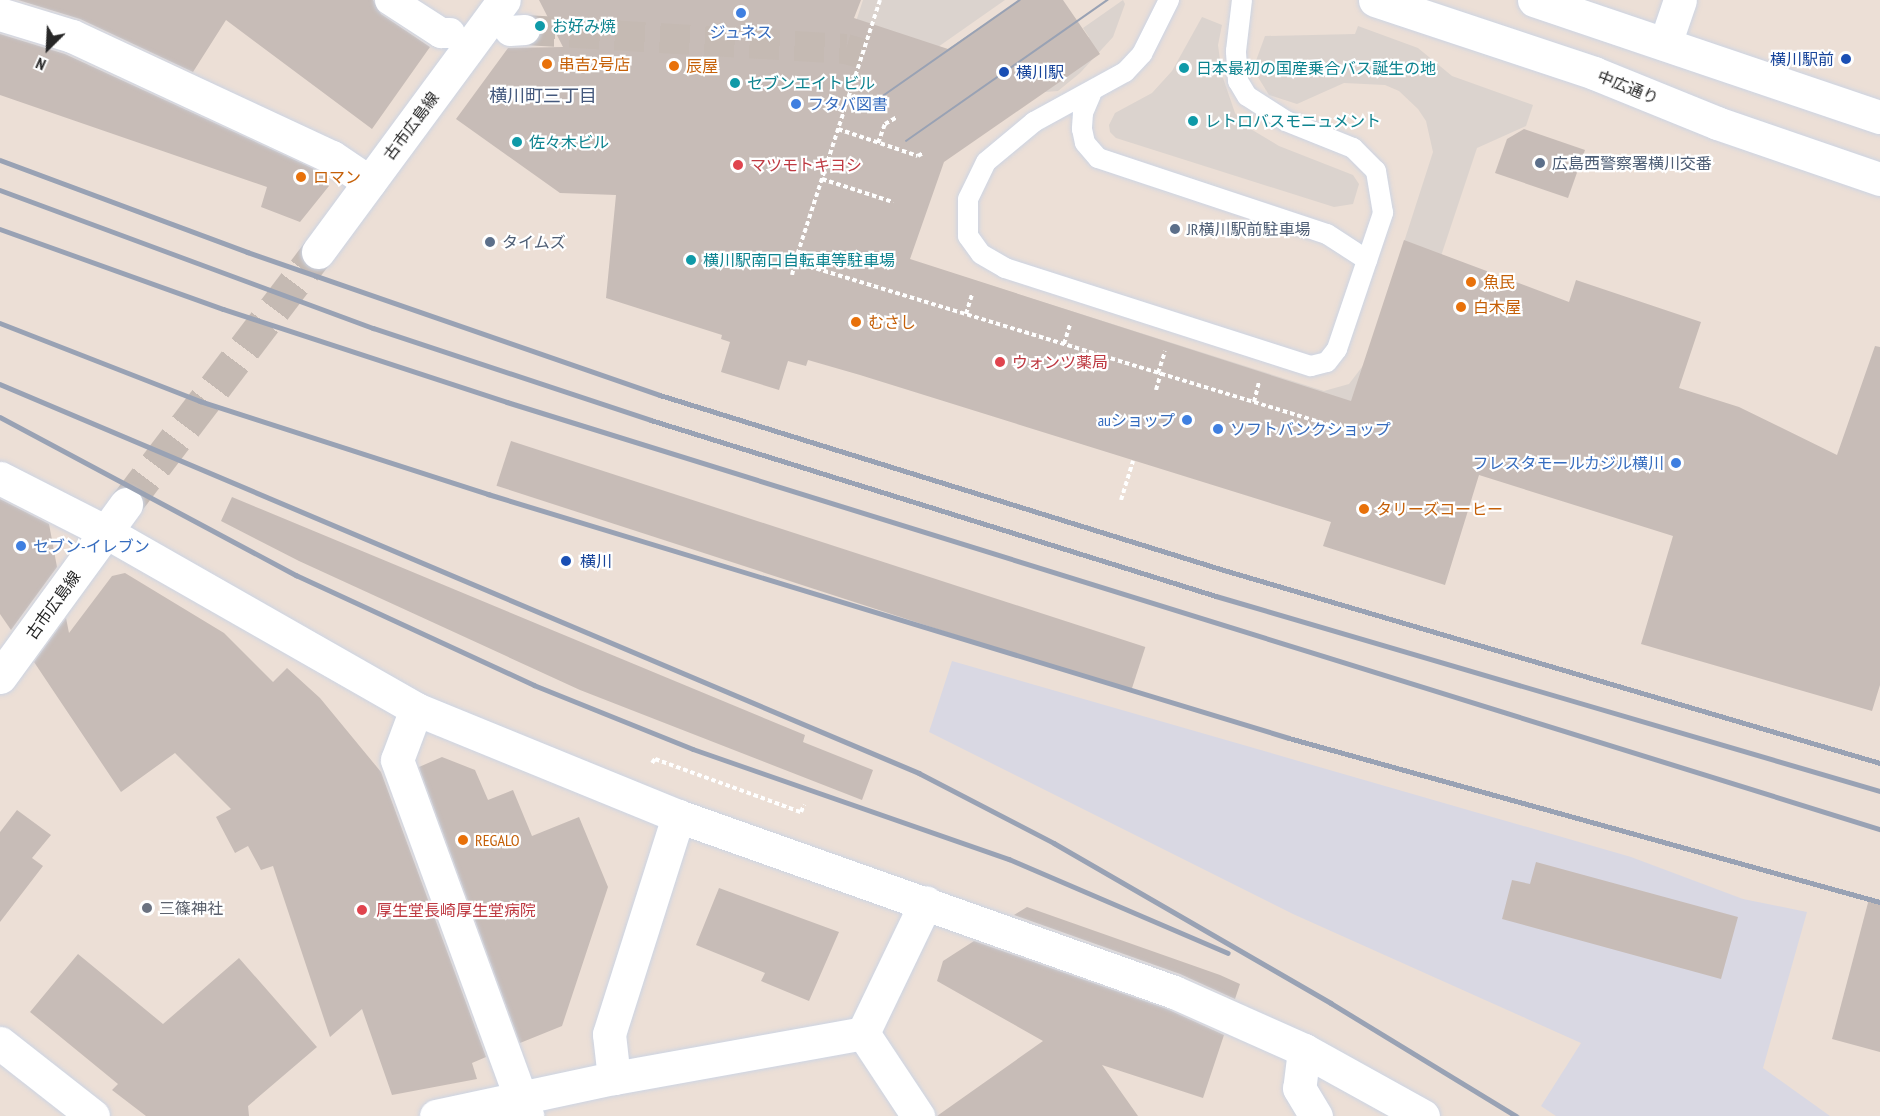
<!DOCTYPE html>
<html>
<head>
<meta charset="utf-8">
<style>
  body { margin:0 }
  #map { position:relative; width:1880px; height:1116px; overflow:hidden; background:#ecdfd6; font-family:"PT Sans Narrow","Noto Sans JP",sans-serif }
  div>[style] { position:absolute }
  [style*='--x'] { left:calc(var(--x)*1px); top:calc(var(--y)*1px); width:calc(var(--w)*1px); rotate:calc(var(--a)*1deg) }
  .industrial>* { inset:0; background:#d9d8e3 }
  .plaza>* { inset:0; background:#dbd3ce }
  .building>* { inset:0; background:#c7bcb7; transform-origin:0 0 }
  .pedestrian-tunnel>* { height:30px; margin-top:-15px; transform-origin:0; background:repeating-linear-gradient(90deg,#c5bab3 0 30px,transparent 0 45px) }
  .secondary-tunnel>* { height:33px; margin-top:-16.5px; transform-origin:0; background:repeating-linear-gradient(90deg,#c5bab3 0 33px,transparent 0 49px) }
  .path>* { height:4px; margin-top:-2px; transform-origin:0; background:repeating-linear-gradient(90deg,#fff 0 4.5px,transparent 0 7.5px) }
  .roads { filter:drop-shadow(0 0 2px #ccd4e3) drop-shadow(0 0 2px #ccd4e3) }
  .service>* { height:20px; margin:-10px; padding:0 10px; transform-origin:10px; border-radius:10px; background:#fff }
  .pedestrian>* { height:30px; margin:-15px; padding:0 15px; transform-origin:15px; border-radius:15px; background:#fff }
  .minor>* { height:33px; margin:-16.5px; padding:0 16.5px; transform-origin:16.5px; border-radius:16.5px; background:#fff }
  .tertiary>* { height:33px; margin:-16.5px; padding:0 16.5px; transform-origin:16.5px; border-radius:16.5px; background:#fff }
  .secondary>* { height:33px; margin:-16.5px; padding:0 16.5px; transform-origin:16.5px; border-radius:16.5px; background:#fff }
  .tram>* { height:1.5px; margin:-0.75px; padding:0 0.75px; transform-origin:0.75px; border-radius:0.75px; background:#99a2b4 }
  .rail>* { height:4.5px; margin:-2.25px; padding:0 2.25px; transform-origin:2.25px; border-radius:2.25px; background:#99a2b4 }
  .dots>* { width:16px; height:16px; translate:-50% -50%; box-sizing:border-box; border:3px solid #fff; border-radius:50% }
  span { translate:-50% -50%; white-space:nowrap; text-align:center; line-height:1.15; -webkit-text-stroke:4.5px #fff; paint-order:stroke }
  .culture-label { font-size:16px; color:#0d838f }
  .left { translate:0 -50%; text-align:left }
  .shop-label { font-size:16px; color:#366cbe }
  .right { translate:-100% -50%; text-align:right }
  .transit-label { font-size:16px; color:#164399 }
  .food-label { font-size:16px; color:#c56008 }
  .street-label { font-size:16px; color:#272727 }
  .service-label { font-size:16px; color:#4e5e75 }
  .health-label { font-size:16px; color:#be3a42 }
  .worship-label { font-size:16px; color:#5b616d }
  .neighbourhood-label { font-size:18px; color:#44587c }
  .north { position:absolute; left:18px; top:18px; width:60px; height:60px; -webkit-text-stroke:4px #fff; paint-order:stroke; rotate:204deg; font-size:16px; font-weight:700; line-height:24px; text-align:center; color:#272727 }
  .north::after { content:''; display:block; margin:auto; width:21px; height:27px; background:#272727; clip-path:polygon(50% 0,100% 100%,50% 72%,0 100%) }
</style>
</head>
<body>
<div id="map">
  <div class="industrial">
    <div style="clip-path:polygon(952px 661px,1631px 857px,1743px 899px,1807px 912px,1763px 1068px,1830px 1116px,1556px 1116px,1541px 1106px,1581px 1043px,1293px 914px,929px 732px)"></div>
  </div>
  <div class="plaza">
    <div style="clip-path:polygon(863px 0,1005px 0,878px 89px,923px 153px,1089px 37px,1083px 28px,1123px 0,1125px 4px,1113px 37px,1080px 73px,1058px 91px,1032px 93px,937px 158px,898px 256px,1324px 391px,1349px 384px,1365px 363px,1433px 152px,1426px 121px,1418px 109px,1399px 91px,1385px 85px,1344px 83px,1297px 104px,1269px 95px,1253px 69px,1265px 36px,1355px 34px,1358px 26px,1418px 48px,1452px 76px,1533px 105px,1526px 126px,1477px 148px,1378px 445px,776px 267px)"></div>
    <div style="clip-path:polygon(1202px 17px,1222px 25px,1218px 45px,1222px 75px,1235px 113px,1244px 125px,1279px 146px,1353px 175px,1359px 184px,1353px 204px,1334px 207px,1116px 138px,1110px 132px,1109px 125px,1115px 113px,1152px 93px,1172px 71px)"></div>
  </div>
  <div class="building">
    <div style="clip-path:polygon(18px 0,373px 0,381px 14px,430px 47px,372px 129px,226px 20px,193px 72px,80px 19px)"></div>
    <div style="clip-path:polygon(539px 0,861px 0,854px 18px,948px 49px,1020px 0,1063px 0,1100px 54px,944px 162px,910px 259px,1351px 401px,1404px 240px,1569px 302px,1576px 280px,1701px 322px,1679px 388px,1739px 407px,1837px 455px,1875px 346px,1880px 347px,1880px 685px,1872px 711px,1641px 644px,1673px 536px,1479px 475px,1445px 585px,1323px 546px,1331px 522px,860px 375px,808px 360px,806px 366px,788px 361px,779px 390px,721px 372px,730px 342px,721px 339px,722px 335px,606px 298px,616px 195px,560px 193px,456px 119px,508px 48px,563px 47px)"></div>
    <div style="clip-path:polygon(0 34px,65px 54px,323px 173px,329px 186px,300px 222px,261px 207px,267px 187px,0 95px)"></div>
    <div style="clip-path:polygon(1524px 129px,1585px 150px,1568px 198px,1495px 173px,1507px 139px)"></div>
    <div style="left:511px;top:441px;width:667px;height:47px;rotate:18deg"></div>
    <div style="clip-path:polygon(232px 497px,805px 735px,803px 742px,873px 770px,862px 800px,580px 690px,299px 561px,221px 521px)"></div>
    <div style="clip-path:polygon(0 499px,49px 524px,57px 567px,11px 630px,0 614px)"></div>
    <div style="clip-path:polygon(125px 573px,224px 633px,273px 682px,287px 668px,320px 698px,381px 772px,486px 1057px,472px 1063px,477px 1079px,392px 1095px,362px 1009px,330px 1037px,273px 866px,261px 870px,248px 846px,235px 853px,216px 817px,231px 809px,175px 753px,121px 792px,34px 662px,66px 618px,69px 633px,112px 576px)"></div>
    <div style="clip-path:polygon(442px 757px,475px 770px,488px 800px,513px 790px,532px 836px,579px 817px,608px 887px,562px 1026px,520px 1043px,419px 767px)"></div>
    <div style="clip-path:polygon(17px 810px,51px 835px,32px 858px,43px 866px,0 922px,0 832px)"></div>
    <div style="clip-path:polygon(1536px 862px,1738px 917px,1721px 979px,1502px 919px,1512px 880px,1530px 884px)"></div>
    <div style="clip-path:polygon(719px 888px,839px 932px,809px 1001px,761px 981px,765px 973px,696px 945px)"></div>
    <div style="clip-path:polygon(1869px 899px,1880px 901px,1880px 1052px,1832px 1039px)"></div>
    <div style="clip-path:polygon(1027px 907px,1220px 975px,1240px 984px,1235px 999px,1180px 974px,1014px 915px)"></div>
    <div style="clip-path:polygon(974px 941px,1167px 1009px,1224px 1035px,1203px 1098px,1102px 1065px,1138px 1116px,937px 1116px,1043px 1041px,937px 981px,943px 961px)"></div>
    <div style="clip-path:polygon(78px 954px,163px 1024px,239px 958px,317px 1047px,248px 1106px,249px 1116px,146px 1116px,112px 1090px,118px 1084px,30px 1012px)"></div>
  </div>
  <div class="pedestrian-tunnel">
    <div style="--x:525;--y:30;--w:322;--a:3.4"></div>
    <div style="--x:846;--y:49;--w:18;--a:16"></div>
  </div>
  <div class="secondary-tunnel">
    <div style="--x:126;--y:504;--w:317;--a:-52.7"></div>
  </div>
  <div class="path">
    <div style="--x:880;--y:0;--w:275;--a:108"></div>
    <div style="--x:795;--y:262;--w:579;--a:16.96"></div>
    <div style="--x:838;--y:129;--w:84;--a:18.6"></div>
    <div style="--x:918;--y:156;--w:6;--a:-31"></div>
    <div style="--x:878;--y:143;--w:20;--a:-70"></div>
    <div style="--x:885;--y:124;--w:14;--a:-30"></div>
    <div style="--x:822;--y:179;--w:75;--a:17.9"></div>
    <div style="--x:792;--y:275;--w:13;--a:-77"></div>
    <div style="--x:966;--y:314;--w:21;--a:-73"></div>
    <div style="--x:1064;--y:344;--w:21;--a:-73"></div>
    <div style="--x:1158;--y:373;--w:23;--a:-72"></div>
    <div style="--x:1156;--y:390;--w:18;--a:-74"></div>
    <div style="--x:1254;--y:402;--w:21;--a:-76"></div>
    <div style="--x:1121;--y:500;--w:41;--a:-72.9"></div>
    <div style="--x:652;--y:763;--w:5;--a:-53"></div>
    <div style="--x:655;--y:759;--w:155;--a:20"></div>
    <div style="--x:801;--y:812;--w:8;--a:-67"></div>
  </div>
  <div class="roads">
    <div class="service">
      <div style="--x:1169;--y:0;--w:60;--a:116.6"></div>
      <div style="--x:1142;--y:54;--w:25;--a:133"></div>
      <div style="--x:1125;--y:72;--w:104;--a:151.2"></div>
      <div style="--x:1034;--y:122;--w:62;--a:140.2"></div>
      <div style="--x:986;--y:162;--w:41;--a:115.9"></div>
      <div style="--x:968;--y:199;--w:37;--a:90"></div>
      <div style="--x:968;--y:236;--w:22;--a:54"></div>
      <div style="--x:981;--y:254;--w:28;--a:30"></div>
      <div style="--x:1005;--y:268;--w:321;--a:17.8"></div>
      <div style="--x:1311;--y:366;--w:16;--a:-14"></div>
      <div style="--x:1327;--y:362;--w:16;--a:-52"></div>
      <div style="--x:1337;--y:349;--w:144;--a:-71.3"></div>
      <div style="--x:1383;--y:213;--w:43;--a:-99.5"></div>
      <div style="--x:1376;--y:171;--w:33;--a:-135"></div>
      <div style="--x:1353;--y:148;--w:72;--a:-158.1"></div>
      <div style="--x:1286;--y:121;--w:46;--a:-147.3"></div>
      <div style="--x:1247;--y:96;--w:17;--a:-121"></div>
      <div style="--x:1238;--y:81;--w:30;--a:-94"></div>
      <div style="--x:1236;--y:51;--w:51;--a:-83.3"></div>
      <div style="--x:1091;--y:94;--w:21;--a:113"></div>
      <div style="--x:1083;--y:113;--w:16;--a:94"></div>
      <div style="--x:1082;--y:129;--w:14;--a:78"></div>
      <div style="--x:1085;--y:143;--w:20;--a:49"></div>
      <div style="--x:1098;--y:158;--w:241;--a:18.4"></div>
      <div style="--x:1327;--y:234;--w:48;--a:33"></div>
    </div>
    <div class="pedestrian">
      <div style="--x:390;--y:0;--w:61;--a:32.9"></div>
      <div style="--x:441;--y:33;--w:9;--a:0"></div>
      <div style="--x:510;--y:31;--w:15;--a:-4"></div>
    </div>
    <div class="minor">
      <div style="--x:0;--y:14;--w:75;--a:17"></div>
      <div style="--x:72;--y:36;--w:287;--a:25"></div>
      <div style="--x:332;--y:157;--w:45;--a:34"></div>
      <div style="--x:1665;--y:44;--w:46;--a:-71.2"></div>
      <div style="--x:0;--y:478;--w:119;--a:27"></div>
      <div style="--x:106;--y:532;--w:357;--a:29.7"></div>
      <div style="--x:416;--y:709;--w:283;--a:22.2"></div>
      <div style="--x:678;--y:816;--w:526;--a:19.54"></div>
      <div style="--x:1174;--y:992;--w:142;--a:24"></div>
      <div style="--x:1304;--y:1050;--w:136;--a:29"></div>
      <div style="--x:416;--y:709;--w:54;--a:110.4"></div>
      <div style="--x:397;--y:760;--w:379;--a:69.9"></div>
      <div style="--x:863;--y:1033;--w:100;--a:56.5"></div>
      <div style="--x:0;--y:1043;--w:118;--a:38.1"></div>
      <div style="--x:1304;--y:1050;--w:38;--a:97"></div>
      <div style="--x:1299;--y:1088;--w:33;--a:59"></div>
      <div style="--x:614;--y:1078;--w:44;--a:-96.5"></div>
      <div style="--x:609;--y:1034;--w:229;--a:-72.4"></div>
      <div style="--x:436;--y:1116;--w:182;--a:-12.1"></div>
      <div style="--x:614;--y:1078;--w:253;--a:-10.2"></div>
      <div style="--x:863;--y:1033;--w:145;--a:-64.3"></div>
    </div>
    <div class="tertiary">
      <div style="--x:1375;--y:0;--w:231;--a:18.4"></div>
      <div style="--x:1594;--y:73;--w:133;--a:22.1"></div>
      <div style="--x:1717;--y:123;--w:172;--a:19"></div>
      <div style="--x:1534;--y:0;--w:365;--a:18.7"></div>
    </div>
    <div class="secondary">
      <div style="--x:318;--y:252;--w:313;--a:-53.6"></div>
      <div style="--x:0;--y:677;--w:214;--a:-53.9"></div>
    </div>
  </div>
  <div class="tram">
    <div style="--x:877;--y:100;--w:174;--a:-35"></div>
    <div style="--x:906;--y:141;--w:246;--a:-35"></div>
  </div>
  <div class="rail">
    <div style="--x:0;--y:160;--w:264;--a:20.4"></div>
    <div style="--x:247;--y:252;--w:437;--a:19.1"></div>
    <div style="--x:660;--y:395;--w:591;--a:17.24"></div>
    <div style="--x:1224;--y:570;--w:684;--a:16.39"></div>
    <div style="--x:0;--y:190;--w:398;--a:20.3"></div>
    <div style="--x:373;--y:328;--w:293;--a:18.3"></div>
    <div style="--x:651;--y:420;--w:592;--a:17.3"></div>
    <div style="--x:1216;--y:596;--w:692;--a:16.37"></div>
    <div style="--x:0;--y:229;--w:237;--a:19.7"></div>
    <div style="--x:223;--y:309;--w:299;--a:18.1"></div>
    <div style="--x:507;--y:402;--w:1438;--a:17.28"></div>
    <div style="--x:0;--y:323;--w:215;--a:21.3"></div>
    <div style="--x:200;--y:401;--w:303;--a:17.9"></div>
    <div style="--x:488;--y:494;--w:837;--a:16.94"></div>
    <div style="--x:1289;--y:738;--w:613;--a:15.51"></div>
    <div style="--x:0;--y:384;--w:998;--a:22.94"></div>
    <div style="--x:919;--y:773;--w:152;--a:27.4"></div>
    <div style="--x:1054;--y:843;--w:320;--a:30"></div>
    <div style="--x:1331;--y:1003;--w:217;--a:31.4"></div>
    <div style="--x:0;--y:417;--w:336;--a:28.1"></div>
    <div style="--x:296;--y:575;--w:262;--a:24.8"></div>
    <div style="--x:534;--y:685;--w:171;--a:21.9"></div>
    <div style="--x:693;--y:749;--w:335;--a:19.2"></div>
    <div style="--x:1009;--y:859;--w:238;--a:23.2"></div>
  </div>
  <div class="dots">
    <div style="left:741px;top:13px;background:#3f7fe0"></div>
    <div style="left:540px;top:26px;background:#0f9aa8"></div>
    <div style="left:1846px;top:59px;background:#1a4fb4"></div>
    <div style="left:547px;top:64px;background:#e8710a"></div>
    <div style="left:674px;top:66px;background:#e8710a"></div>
    <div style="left:1184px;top:68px;background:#0f9aa8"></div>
    <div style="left:1004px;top:72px;background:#1a4fb4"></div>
    <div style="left:735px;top:83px;background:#0f9aa8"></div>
    <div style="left:796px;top:104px;background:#3f7fe0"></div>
    <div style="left:1193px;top:121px;background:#0f9aa8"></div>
    <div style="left:517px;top:142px;background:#0f9aa8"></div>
    <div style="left:1540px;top:163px;background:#5c6f8a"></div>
    <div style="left:738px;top:165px;background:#e0444e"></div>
    <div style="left:301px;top:177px;background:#e8710a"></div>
    <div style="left:1175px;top:229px;background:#5c6f8a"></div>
    <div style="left:490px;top:242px;background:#5c6f8a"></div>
    <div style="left:691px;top:260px;background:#0f9aa8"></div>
    <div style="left:1471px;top:282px;background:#e8710a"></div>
    <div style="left:1461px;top:307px;background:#e8710a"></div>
    <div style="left:856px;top:322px;background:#e8710a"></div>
    <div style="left:1000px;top:362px;background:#e0444e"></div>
    <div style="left:1187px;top:420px;background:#3f7fe0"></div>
    <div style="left:1218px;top:429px;background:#3f7fe0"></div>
    <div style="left:1676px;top:463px;background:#3f7fe0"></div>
    <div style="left:1364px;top:509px;background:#e8710a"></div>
    <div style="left:21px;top:546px;background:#3f7fe0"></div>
    <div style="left:566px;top:561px;background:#1a4fb4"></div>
    <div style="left:463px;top:840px;background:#e8710a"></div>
    <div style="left:147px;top:908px;background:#6b7280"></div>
    <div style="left:362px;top:910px;background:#e0444e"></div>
  </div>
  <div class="culture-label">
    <span class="left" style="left:552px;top:26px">お好み焼</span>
    <span class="left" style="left:1196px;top:68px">日本最初の国産乗合バス誕生の地</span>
    <span class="left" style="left:747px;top:83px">セブンエイトビル</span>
    <span class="left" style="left:1205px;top:121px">レトロバスモニュメント</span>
    <span class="left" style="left:529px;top:142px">佐々木ビル</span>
    <span class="left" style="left:703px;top:260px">横川駅南口自転車等駐車場</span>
  </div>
  <div class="shop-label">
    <span style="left:741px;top:32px">ジュネス</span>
    <span class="left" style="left:808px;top:104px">フタバ図書</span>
    <span class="right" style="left:1175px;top:420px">auショップ</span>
    <span class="left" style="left:1230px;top:429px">ソフトバンクショップ</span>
    <span class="right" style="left:1664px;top:463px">フレスタモールカジル横川</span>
    <span class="left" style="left:33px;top:546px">セブン-イレブン</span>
  </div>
  <div class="transit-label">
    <span class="right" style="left:1834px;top:59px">横川駅前</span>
    <span class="left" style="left:1016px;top:72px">横川駅</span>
    <span class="left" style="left:580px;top:561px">横川</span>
  </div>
  <div class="food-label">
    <span class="left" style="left:559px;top:64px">串吉2号店</span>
    <span class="left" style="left:686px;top:66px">辰屋</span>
    <span class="left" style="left:313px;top:177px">ロマン</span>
    <span class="left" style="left:1483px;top:282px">魚民</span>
    <span class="left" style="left:1473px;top:307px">白木屋</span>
    <span class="left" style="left:868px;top:322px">むさし</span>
    <span class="left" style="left:1376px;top:509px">タリーズコーヒー</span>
    <span class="left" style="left:475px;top:840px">REGALO</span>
  </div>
  <div class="street-label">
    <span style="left:1628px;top:87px;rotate:22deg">中広通り</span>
    <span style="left:411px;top:126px;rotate:-53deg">古市広島線</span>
    <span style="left:53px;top:605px;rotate:-54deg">古市広島線</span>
  </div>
  <div class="service-label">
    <span class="left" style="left:1552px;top:163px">広島西警察署横川交番</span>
    <span class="left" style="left:1187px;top:229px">JR横川駅前駐車場</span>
    <span class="left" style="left:502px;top:242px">タイムズ</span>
  </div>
  <div class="health-label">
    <span class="left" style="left:750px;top:165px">マツモトキヨシ</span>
    <span class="left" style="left:1012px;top:362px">ウォンツ薬局</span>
    <span class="left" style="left:376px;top:910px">厚生堂長崎厚生堂病院</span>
  </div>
  <div class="worship-label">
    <span class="left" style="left:159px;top:908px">三篠神社</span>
  </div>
  <div class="neighbourhood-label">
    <span style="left:543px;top:96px">横川町三丁目</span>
  </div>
  <div class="north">N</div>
</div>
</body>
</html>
